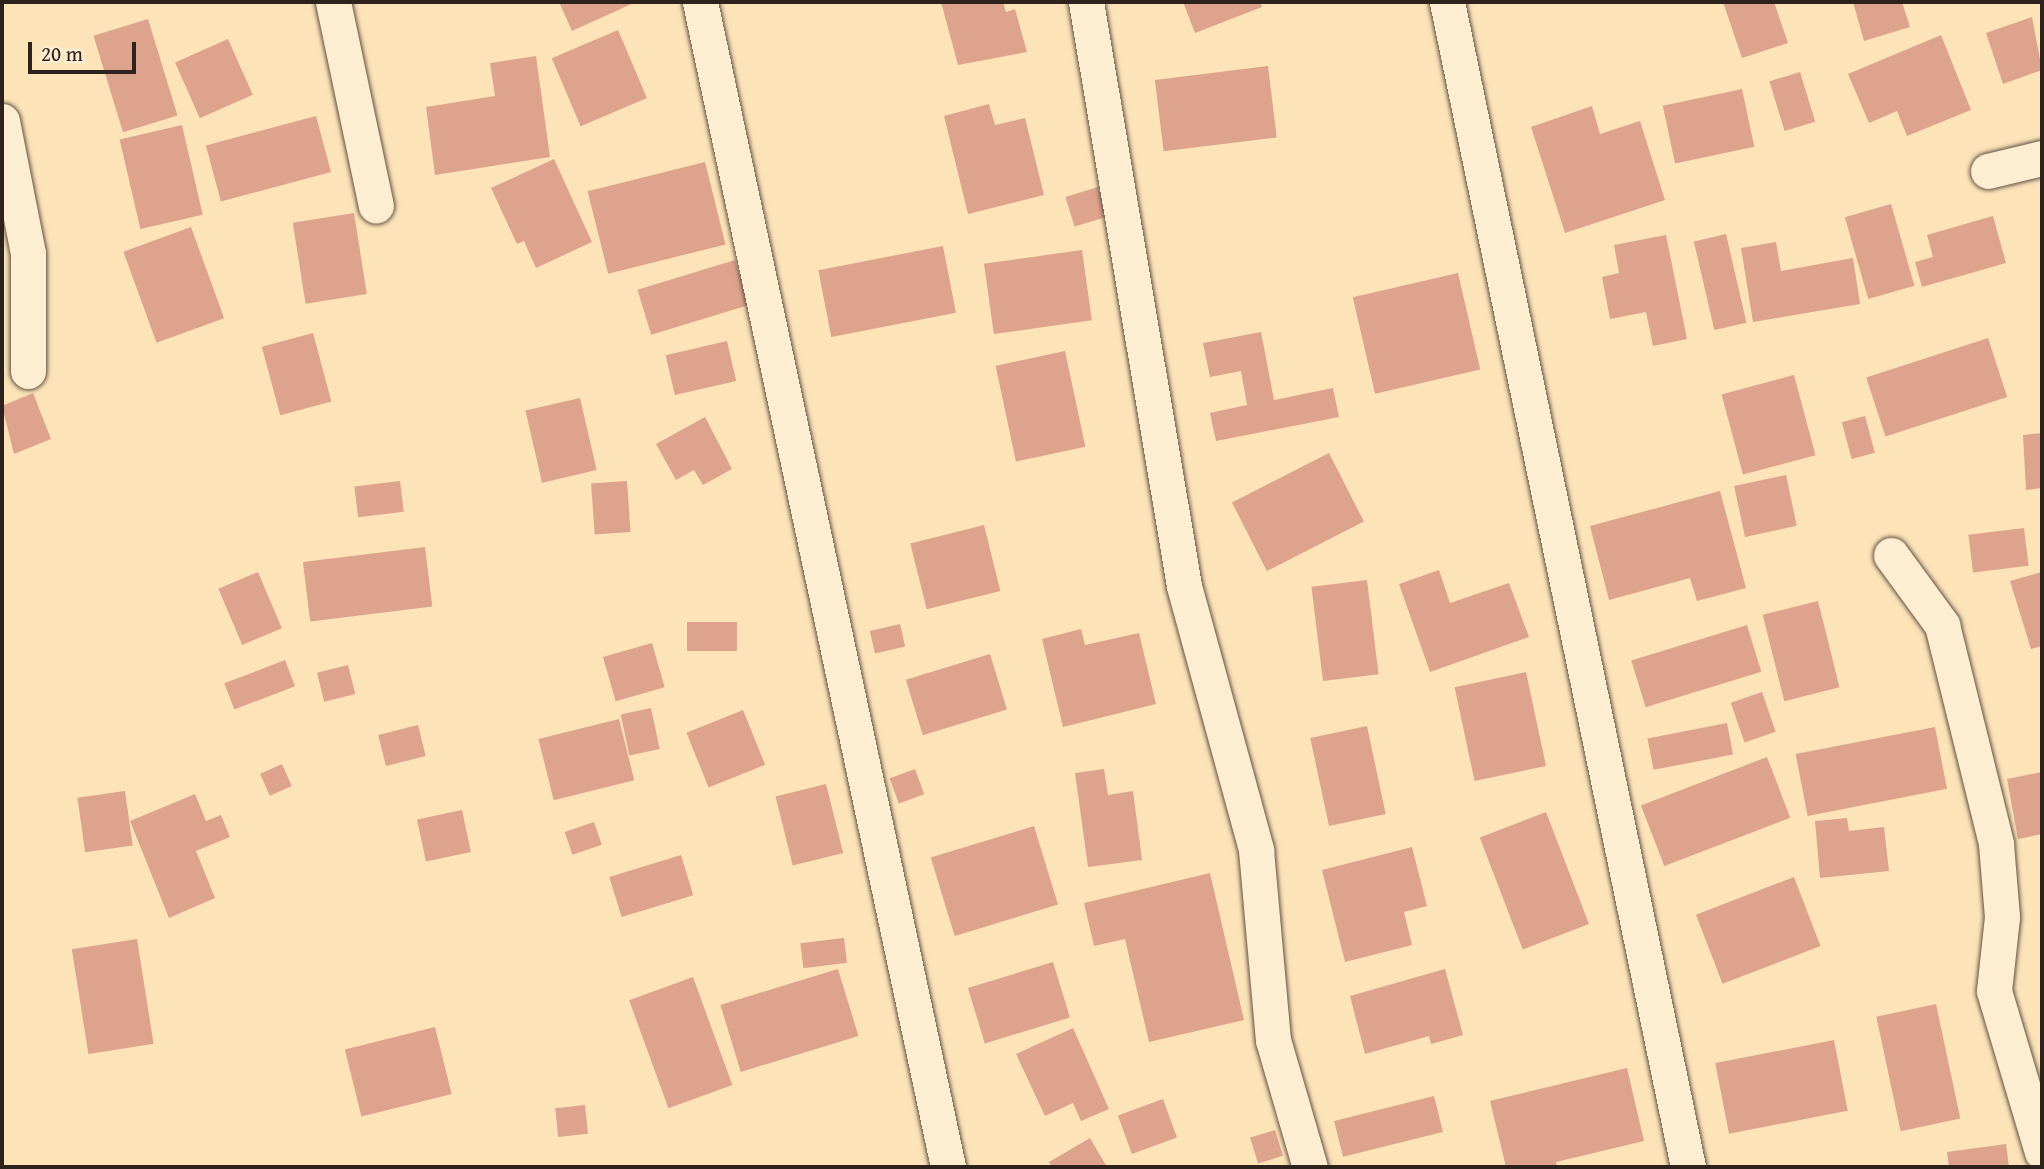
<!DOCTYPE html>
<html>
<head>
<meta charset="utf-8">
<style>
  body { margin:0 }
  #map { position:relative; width:2044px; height:1169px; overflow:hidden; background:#fce3b8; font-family:"Gentium Book Plus",serif }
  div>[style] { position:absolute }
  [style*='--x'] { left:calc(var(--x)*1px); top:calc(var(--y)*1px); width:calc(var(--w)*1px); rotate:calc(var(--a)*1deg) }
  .building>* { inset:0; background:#dea38d; transform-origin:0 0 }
  .roads { filter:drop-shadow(0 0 2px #625244) drop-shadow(0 0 2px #625244) }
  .street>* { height:35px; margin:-17.5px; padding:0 17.5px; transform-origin:17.5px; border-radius:17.5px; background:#fdedd1 }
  span { translate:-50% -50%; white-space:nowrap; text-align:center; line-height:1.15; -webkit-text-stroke:7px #fdedd1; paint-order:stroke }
  .frame { position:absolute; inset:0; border:4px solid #2e221d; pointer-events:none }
  .scale { position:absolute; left:28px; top:42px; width:108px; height:32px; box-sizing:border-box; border:4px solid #2e221d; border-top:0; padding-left:9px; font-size:21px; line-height:24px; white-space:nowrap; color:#2e221d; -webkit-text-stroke:5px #fdedd1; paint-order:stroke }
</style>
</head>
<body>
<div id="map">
  <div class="building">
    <div style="clip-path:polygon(559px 2px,636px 2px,572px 31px)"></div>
    <div style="clip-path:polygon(941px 2px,1003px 2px,1006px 12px,1015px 9px,1027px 52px,958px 65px)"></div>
    <div style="clip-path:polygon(1183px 2px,1260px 2px,1262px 7px,1195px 33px)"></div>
    <div style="clip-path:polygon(1723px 2px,1774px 2px,1788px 43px,1742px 58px)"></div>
    <div style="clip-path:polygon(1853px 2px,1902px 2px,1910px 27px,1864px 41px)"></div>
    <div style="clip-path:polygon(2032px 17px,2042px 70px,2003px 84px,1986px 33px)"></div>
    <div style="left:148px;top:19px;width:101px;height:57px;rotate:73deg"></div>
    <div style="left:618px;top:30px;width:74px;height:72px;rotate:67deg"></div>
    <div style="clip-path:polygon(1941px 35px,1971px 110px,1907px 136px,1897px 111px,1869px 123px,1848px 74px)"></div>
    <div style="left:228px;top:39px;width:61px;height:58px;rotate:66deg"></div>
    <div style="clip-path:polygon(536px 56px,550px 157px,435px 175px,426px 107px,495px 96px,490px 63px)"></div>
    <div style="left:1268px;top:66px;width:72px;height:114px;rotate:83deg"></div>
    <div style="left:1800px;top:72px;width:52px;height:32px;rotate:73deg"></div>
    <div style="left:1742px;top:89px;width:59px;height:81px;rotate:78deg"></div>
    <div style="clip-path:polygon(989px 104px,995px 125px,1025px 118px,1044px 195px,968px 214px,944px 116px)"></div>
    <div style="clip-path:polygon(1592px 106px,1600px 134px,1640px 121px,1665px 200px,1565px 233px,1531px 127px)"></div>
    <div style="left:316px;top:116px;width:58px;height:114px;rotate:75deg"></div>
    <div style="left:182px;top:125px;width:92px;height:64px;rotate:77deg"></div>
    <div style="clip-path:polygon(554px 159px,592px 242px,536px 268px,524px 241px,517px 244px,491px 188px)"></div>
    <div style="left:705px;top:162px;width:85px;height:121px;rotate:76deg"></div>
    <div style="left:1098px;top:187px;width:31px;height:34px;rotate:73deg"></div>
    <div style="left:1891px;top:204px;width:85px;height:48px;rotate:74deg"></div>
    <div style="left:354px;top:213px;width:82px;height:62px;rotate:81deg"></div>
    <div style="clip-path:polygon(1993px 216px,2006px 263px,1922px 287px,1915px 262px,1933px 257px,1927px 235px)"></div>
    <div style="left:191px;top:227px;width:97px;height:72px;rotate:70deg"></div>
    <div style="left:1726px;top:234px;width:91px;height:33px;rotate:77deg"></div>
    <div style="clip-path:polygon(1666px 235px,1687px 339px,1653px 346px,1646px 312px,1610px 319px,1602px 277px,1619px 273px,1614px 245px)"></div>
    <div style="clip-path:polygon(1776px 242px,1781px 271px,1853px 258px,1860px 304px,1753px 322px,1741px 248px)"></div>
    <div style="left:943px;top:246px;width:68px;height:127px;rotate:79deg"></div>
    <div style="left:1082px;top:250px;width:71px;height:99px;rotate:82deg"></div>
    <div style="left:735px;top:260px;width:47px;height:102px;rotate:73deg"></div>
    <div style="left:1458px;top:273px;width:99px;height:108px;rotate:77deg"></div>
    <div style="clip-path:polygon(1261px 332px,1274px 400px,1333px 388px,1339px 417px,1216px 441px,1210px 413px,1247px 405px,1241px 371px,1210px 377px,1203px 343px)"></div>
    <div style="left:313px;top:333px;width:71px;height:53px;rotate:75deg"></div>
    <div style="left:1988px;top:338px;width:62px;height:128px;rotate:72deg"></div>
    <div style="left:727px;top:341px;width:41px;height:63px;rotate:77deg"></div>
    <div style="left:1065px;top:351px;width:98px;height:71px;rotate:78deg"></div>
    <div style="left:1794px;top:375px;width:83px;height:75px;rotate:75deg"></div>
    <div style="clip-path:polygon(33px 393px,51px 439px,14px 454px,2px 406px)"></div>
    <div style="left:580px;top:398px;width:74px;height:56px;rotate:77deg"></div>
    <div style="left:1865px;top:416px;width:38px;height:24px;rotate:75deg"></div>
    <div style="clip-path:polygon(705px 417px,732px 469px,703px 485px,694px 470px,676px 480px,656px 444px)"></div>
    <div style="clip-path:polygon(2042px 433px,2042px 488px,2026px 490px,2023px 435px)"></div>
    <div style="left:1329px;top:453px;width:77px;height:109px;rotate:63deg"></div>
    <div style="left:1786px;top:475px;width:52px;height:53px;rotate:78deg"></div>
    <div style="left:400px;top:481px;width:31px;height:46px;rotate:83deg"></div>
    <div style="left:627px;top:481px;width:51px;height:36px;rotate:86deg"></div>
    <div style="clip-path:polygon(1720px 491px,1746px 588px,1697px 601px,1690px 578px,1609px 600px,1590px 526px)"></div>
    <div style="left:984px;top:525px;width:68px;height:76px;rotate:76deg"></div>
    <div style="left:2024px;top:528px;width:38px;height:56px;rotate:83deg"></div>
    <div style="left:425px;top:547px;width:60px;height:123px;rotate:83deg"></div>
    <div style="clip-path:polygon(1439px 570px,1450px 603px,1509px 583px,1529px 637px,1430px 672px,1399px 584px)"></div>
    <div style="left:258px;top:572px;width:61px;height:43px;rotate:67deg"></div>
    <div style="clip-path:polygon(2042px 572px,2042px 646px,2031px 649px,2010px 581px)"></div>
    <div style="left:1367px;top:580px;width:95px;height:56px;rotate:83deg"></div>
    <div style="left:1818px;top:601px;width:89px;height:57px;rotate:76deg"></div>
    <div style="left:737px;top:622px;width:29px;height:50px;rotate:90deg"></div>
    <div style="left:900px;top:624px;width:23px;height:31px;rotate:77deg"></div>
    <div style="left:1747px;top:625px;width:49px;height:121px;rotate:73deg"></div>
    <div style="clip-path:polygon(1081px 629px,1085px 645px,1139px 633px,1156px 704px,1063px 727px,1042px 639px)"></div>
    <div style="left:652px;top:643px;width:46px;height:51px;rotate:74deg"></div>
    <div style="left:990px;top:654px;width:58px;height:88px;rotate:73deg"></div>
    <div style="left:285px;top:660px;width:28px;height:65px;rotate:69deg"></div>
    <div style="left:348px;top:665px;width:30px;height:32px;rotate:76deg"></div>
    <div style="left:1526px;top:672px;width:96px;height:73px;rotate:78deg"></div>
    <div style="left:1762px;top:692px;width:42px;height:33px;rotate:71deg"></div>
    <div style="left:651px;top:708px;width:42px;height:31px;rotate:78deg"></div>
    <div style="left:743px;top:710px;width:59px;height:61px;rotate:68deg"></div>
    <div style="left:619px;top:719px;width:63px;height:83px;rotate:76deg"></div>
    <div style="left:1727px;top:723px;width:32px;height:81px;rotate:79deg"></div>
    <div style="left:418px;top:725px;width:32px;height:41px;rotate:76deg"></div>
    <div style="left:1367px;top:726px;width:90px;height:58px;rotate:78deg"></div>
    <div style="left:1935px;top:727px;width:63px;height:142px;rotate:79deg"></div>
    <div style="left:1767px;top:757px;width:65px;height:135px;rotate:69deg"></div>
    <div style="left:282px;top:764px;width:24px;height:24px;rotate:66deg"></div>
    <div style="left:915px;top:769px;width:27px;height:27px;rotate:70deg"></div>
    <div style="clip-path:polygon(1104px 769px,1108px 795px,1133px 791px,1142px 860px,1088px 867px,1075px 773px)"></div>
    <div style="clip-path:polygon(2042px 772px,2042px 834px,2018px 839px,2007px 779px)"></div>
    <div style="left:826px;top:784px;width:71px;height:52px;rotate:76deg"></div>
    <div style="left:125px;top:791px;width:55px;height:48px;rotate:82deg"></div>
    <div style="clip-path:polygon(195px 794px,206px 821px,221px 815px,230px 837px,196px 851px,215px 898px,169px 918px,130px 821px)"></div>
    <div style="left:462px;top:810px;width:43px;height:46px;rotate:78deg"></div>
    <div style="left:1546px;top:812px;width:120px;height:71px;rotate:69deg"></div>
    <div style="clip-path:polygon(1847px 818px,1849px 831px,1884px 827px,1889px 871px,1820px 878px,1815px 821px)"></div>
    <div style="left:594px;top:822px;width:24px;height:31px;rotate:71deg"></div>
    <div style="left:1034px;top:826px;width:82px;height:108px;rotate:73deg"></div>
    <div style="clip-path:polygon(1412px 847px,1427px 906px,1404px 912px,1412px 945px,1345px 962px,1322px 870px)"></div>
    <div style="left:681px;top:855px;width:42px;height:75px;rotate:73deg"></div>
    <div style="clip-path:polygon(1210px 873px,1244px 1020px,1149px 1042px,1125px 939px,1094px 946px,1084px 903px)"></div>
    <div style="left:1794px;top:877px;width:74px;height:105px;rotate:69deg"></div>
    <div style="left:844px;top:938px;width:25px;height:44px;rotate:83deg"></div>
    <div style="left:137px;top:939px;width:106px;height:66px;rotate:81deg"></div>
    <div style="left:1053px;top:962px;width:58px;height:89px;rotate:73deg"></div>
    <div style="left:838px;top:969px;width:70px;height:123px;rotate:73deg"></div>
    <div style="clip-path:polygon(1445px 969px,1463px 1035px,1431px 1044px,1429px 1036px,1365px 1054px,1350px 996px)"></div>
    <div style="left:693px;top:977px;width:115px;height:68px;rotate:70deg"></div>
    <div style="left:1936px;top:1004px;width:117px;height:61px;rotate:78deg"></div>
    <div style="left:435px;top:1027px;width:69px;height:93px;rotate:76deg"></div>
    <div style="clip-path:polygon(1073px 1028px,1109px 1109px,1081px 1121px,1073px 1103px,1045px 1116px,1016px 1054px)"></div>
    <div style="left:1834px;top:1040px;width:72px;height:121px;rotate:79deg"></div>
    <div style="clip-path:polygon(1627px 1068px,1644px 1141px,1556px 1162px,1557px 1167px,1506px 1167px,1490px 1101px)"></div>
    <div style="left:1434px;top:1096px;width:37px;height:103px;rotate:76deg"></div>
    <div style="left:1163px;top:1099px;width:41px;height:48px;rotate:70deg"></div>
    <div style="left:585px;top:1105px;width:29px;height:30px;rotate:84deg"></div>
    <div style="left:1275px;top:1130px;width:27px;height:26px;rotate:73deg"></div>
    <div style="clip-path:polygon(1090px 1138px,1107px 1167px,1052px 1167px,1049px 1162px)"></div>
    <div style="clip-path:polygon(2006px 1144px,2009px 1167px,1949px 1167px,1947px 1152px)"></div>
  </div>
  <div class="roads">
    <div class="street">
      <div style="--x:333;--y:2;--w:208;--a:78.1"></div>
      <div style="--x:700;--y:2;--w:1191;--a:77.98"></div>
      <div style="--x:1086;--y:2;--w:592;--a:80.47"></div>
      <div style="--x:1184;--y:586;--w:274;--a:74.7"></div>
      <div style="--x:1256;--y:850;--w:191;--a:84.9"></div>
      <div style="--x:1273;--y:1040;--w:132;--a:73.8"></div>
      <div style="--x:1447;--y:2;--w:1190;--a:78.31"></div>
      <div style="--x:2;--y:121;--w:135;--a:78.9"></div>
      <div style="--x:28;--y:253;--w:118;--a:90"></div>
      <div style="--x:1988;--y:171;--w:56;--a:-13.5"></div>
      <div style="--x:1891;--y:555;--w:87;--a:53.9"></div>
      <div style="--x:1942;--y:625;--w:226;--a:76.1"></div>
      <div style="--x:1996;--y:844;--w:73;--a:85.3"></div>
      <div style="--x:2002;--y:917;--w:74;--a:96.2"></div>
      <div style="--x:1994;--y:991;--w:168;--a:73.4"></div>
    </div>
  </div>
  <div class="frame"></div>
  <div class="scale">20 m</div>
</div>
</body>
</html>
